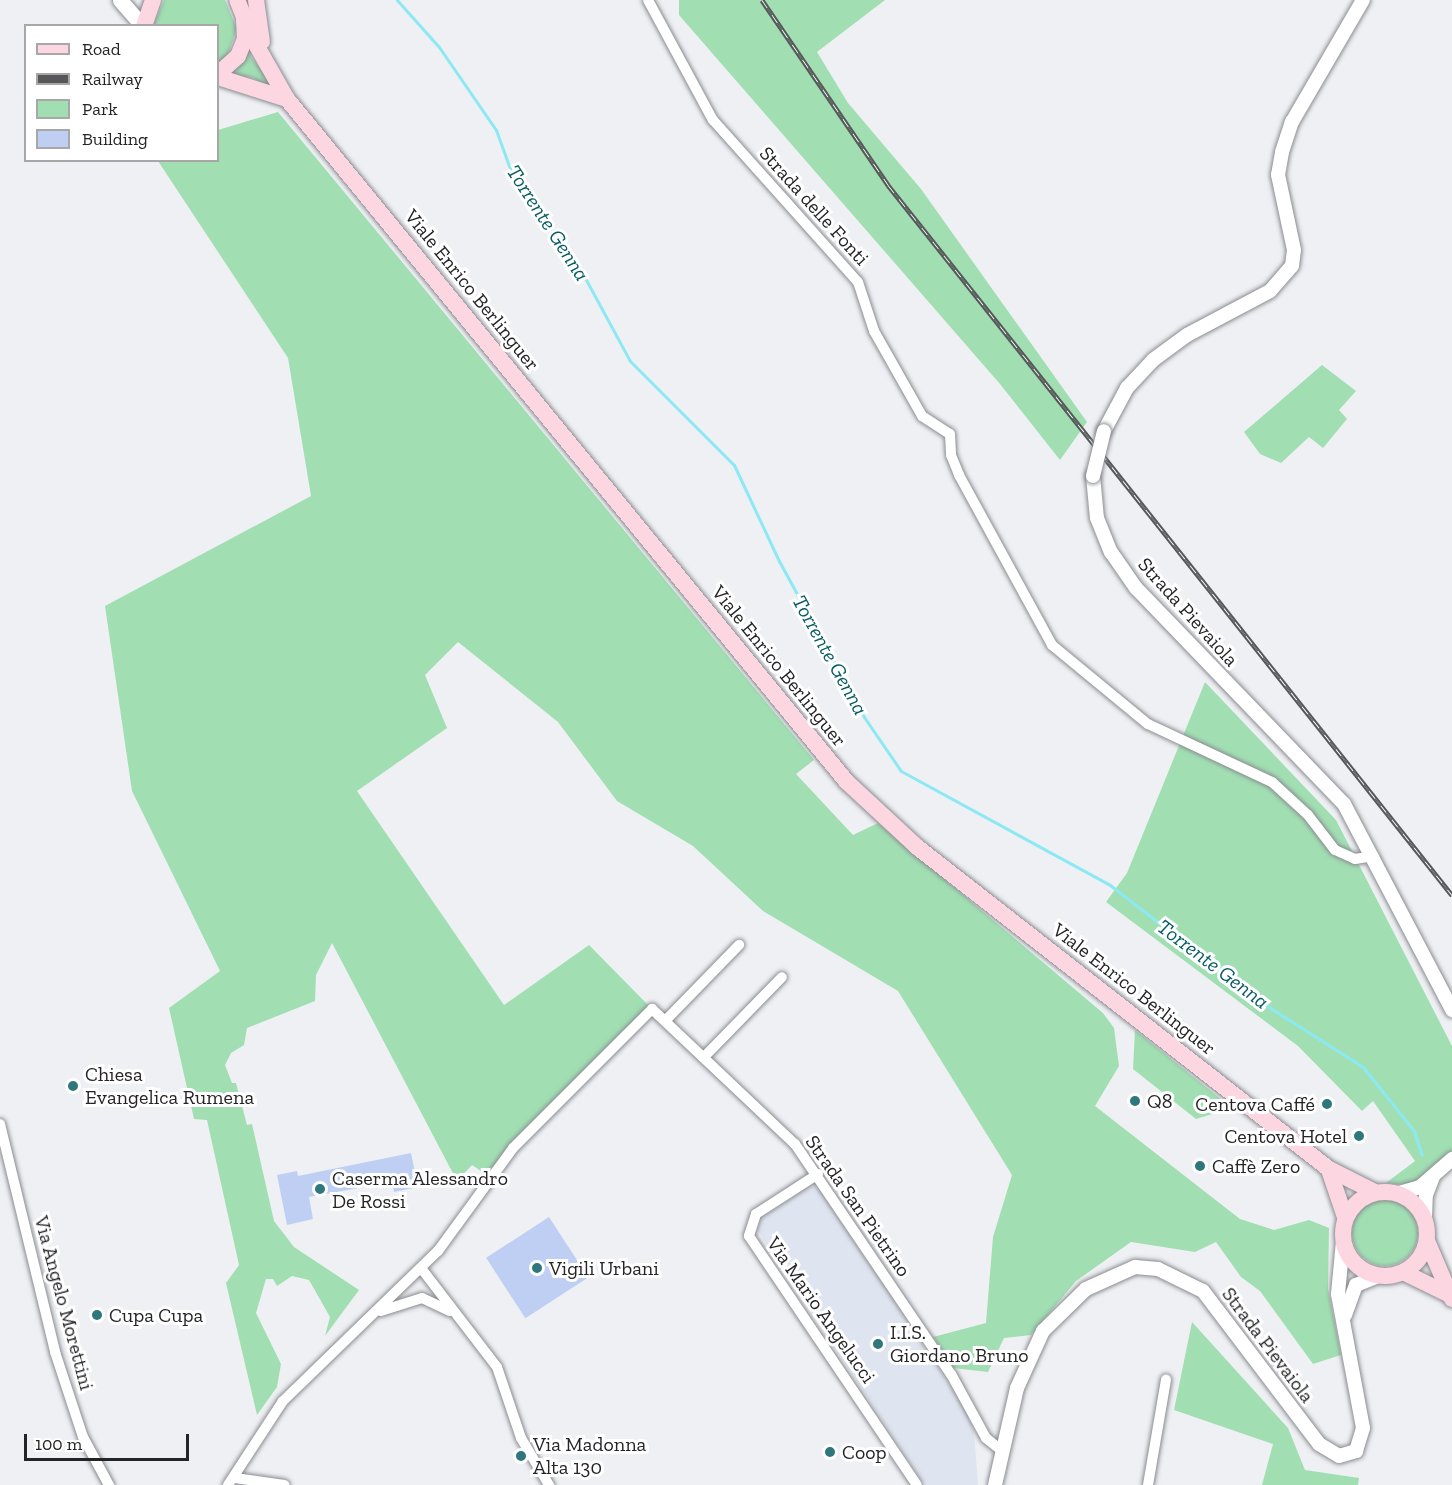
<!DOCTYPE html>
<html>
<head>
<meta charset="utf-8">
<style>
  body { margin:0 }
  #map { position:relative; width:1452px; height:1485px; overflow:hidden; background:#eef0f4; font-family:"Zilla Slab",serif }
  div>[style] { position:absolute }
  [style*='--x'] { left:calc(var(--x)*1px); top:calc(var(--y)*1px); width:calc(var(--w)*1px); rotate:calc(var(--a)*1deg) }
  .built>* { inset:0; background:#dfe5f0 }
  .green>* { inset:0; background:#a1dfb3 }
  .round { border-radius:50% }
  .stream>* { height:3px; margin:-1.5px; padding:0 1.5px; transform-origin:1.5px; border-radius:1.5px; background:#8ce9f3 }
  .building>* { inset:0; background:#bfcff4; transform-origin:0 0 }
  .roads { filter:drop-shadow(0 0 2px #8a8c90) drop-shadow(0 0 2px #8a8c90) }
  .minor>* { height:10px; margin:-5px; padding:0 5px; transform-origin:5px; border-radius:5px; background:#fff }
  .tertiary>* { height:14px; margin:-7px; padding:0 7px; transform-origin:7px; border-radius:7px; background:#fff }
  .secondary>* { height:15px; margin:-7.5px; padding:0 7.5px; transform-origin:7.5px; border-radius:7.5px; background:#fff }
  .primary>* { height:16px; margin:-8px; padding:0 8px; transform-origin:8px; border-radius:8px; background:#fcd6e0 }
  .primary>.ring { margin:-8px; padding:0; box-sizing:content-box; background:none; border:16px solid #fcd6e0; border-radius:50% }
  .rail>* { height:5px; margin-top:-2.5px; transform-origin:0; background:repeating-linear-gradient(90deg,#fff 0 9px,#57575a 0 18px); box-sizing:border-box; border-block:2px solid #57575a }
  .bridges { filter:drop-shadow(0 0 2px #8a8c90) drop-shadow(0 0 2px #8a8c90) }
  .tertiary-bridge>* { height:14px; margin:-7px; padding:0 7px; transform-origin:7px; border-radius:7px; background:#fff }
  .dots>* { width:16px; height:16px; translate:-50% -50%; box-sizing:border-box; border:3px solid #fff; border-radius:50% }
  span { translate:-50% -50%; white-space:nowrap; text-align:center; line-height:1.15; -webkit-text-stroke:6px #fff; paint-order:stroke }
  .street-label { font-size:20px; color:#242426 }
  .poi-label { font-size:20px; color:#242426 }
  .left { translate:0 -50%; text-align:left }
  .right { translate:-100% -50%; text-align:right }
  .water-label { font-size:21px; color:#075c63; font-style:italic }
  .legend { position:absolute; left:24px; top:24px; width:195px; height:138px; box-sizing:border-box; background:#fff; border:2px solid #a7a7a8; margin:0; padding:8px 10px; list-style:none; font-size:18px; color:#242426 }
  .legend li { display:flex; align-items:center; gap:12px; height:30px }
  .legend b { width:30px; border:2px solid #a7a7a8 }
  .scale { position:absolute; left:24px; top:1434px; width:165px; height:27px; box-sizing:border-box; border:3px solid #242426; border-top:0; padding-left:8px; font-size:18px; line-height:21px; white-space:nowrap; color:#242426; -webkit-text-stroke:4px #fff; paint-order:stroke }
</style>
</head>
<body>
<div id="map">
  <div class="built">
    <div style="clip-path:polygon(811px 1186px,820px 1189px,849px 1231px,967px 1412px,974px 1432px,978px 1485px,925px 1485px,758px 1231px,760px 1218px)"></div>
  </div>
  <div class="green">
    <div style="clip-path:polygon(164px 0,225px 0,237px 29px,228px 54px,218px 64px,218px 26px,153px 26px)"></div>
    <div style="clip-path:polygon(679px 0,885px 0,817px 52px,848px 103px,921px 189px,1087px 422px,1060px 460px,1000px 384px,679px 15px)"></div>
    <div style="clip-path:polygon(248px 53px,272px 84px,270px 88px,253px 78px,230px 74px)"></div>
    <div style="clip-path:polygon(278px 112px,814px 760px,796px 774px,853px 835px,878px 823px,1103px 1013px,1114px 1028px,1119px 1066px,1095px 1106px,1240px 1219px,1274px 1230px,1309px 1220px,1329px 1228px,1328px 1289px,1341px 1355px,1313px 1364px,1260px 1291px,1241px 1277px,1216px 1242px,1195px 1252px,1131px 1242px,1076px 1281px,1031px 1335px,1004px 1338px,988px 1372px,953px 1368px,933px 1337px,986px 1323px,993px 1237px,1012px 1175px,898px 991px,763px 911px,693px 846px,617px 801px,558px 722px,458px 642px,425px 675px,447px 728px,357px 791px,504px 1005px,589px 945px,652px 1009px,505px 1158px,484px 1173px,472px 1165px,457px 1181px,332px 943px,316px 975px,315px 1001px,247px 1028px,244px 1045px,231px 1053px,225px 1065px,232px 1083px,236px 1083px,247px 1125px,252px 1124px,274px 1221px,294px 1247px,359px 1290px,325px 1336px,330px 1317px,309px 1280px,292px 1276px,277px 1286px,273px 1279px,266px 1279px,256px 1313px,281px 1364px,277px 1387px,257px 1415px,226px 1283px,239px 1265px,207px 1120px,194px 1119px,169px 1008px,220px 971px,132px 791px,105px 606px,311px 496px,288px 358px,158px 161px,218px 160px,218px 130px)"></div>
    <div style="clip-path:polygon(1322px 365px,1356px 391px,1339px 410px,1347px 419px,1323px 448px,1309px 437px,1281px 463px,1260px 454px,1244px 432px)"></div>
    <div style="clip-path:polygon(1205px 682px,1336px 820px,1452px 1046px,1452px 1150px,1426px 1179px,1406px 1185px,1386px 1183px,1415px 1161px,1373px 1101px,1362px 1111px,1298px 1046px,1106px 902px,1127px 873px)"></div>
    <div style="clip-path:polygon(1135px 1030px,1232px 1108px,1196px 1119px,1133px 1069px)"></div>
    <div class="round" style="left:1352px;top:1200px;width:66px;height:66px"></div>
    <div style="clip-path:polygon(1192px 1322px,1288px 1428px,1305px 1470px,1359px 1478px,1358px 1485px,1262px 1485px,1273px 1444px,1174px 1410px)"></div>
  </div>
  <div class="stream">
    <div style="--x:397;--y:0;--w:63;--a:48.2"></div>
    <div style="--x:439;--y:47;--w:101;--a:55.5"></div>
    <div style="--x:496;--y:130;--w:47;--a:70"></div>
    <div style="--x:512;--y:174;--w:110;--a:53.9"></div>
    <div style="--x:577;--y:263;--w:111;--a:61.6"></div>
    <div style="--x:630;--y:361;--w:147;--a:45"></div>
    <div style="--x:734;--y:465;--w:106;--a:64.9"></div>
    <div style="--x:779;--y:561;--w:178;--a:61.4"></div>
    <div style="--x:864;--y:717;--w:65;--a:55.6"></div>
    <div style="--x:901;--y:771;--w:238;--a:28.6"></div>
    <div style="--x:1110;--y:885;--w:191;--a:37.8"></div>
    <div style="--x:1261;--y:1002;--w:121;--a:32.5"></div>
    <div style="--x:1363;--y:1067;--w:82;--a:51.4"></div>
    <div style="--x:1414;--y:1131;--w:25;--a:72"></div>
  </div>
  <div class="building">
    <div style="clip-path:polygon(411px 1153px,418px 1187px,394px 1192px,392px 1182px,309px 1197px,313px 1219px,287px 1225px,277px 1175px,297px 1171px,298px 1176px)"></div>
    <div style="left:549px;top:1217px;width:72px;height:75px;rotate:57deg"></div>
  </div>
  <div class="roads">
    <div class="minor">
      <div style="--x:648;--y:0;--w:136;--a:61.6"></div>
      <div style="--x:713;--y:120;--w:217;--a:48.2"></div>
      <div style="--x:858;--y:282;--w:52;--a:71.9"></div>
      <div style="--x:874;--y:331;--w:98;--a:60.5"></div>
      <div style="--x:922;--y:416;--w:33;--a:33"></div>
      <div style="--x:950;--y:434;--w:21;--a:87"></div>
      <div style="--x:951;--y:455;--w:22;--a:68"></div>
      <div style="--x:959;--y:475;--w:194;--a:61.3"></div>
      <div style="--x:1052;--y:645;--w:124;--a:39.5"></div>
      <div style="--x:1148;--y:724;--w:137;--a:25.1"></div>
      <div style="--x:1272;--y:782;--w:49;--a:42.5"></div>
      <div style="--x:1308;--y:815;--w:44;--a:52.4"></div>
      <div style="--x:1335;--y:850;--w:22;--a:24"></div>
      <div style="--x:1355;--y:859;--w:19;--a:-9"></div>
      <div style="--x:666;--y:1020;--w:105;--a:-45.8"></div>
      <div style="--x:705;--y:1056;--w:110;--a:-45.7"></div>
      <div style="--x:0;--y:1124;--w:235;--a:76.4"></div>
      <div style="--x:55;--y:1352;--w:89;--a:71.8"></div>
      <div style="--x:83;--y:1437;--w:55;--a:61.6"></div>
      <div style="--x:818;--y:1174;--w:74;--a:147.2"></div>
      <div style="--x:756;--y:1214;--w:23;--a:108"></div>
      <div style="--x:749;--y:1236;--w:300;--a:56"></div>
      <div style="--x:421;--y:1268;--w:125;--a:52.5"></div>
      <div style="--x:497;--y:1367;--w:75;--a:71.3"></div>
      <div style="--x:521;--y:1438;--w:55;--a:59.2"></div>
      <div style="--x:381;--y:1311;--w:43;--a:-17.6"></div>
      <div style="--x:422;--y:1298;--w:31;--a:25"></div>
      <div style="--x:235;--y:1478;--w:50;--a:8"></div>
      <div style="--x:228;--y:1485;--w:100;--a:-56.8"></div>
      <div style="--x:283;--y:1401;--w:216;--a:-44.1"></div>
      <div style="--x:438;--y:1251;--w:127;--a:-53.9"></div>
      <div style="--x:513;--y:1148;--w:197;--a:-45"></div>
      <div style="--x:652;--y:1009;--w:197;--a:43.4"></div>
      <div style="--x:795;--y:1144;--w:278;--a:55.9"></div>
      <div style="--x:951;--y:1374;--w:73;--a:61.3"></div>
      <div style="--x:986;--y:1438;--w:19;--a:39"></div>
      <div style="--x:1148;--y:1485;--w:107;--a:-80.3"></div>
    </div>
    <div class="tertiary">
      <div style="--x:1104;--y:431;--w:49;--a:-61.9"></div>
      <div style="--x:1127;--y:388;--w:38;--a:-47"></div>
      <div style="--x:1153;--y:360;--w:42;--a:-36.3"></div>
      <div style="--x:1187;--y:335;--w:94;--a:-27.9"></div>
      <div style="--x:1270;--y:291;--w:33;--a:-49"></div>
      <div style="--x:1292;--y:266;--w:16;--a:-83"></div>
      <div style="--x:1294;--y:250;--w:77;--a:-102"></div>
      <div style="--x:1278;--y:175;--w:23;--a:-80"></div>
      <div style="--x:1282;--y:152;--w:32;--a:-72"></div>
      <div style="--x:1292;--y:122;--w:141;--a:-59.8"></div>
      <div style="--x:1093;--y:476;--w:42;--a:84.6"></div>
      <div style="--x:1097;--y:518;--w:37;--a:68"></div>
      <div style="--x:1111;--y:552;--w:44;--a:55.2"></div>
      <div style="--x:1136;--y:588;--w:300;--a:46.1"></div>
      <div style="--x:1344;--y:804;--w:233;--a:62.3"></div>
      <div style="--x:1399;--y:1193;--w:22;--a:-16"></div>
      <div style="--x:1420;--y:1187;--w:43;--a:-41.2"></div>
      <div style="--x:1425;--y:1218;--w:23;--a:-88"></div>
      <div style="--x:1426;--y:1195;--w:19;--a:-69"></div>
      <div style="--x:1345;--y:1315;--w:32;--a:-70"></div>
      <div style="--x:1356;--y:1285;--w:24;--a:-22"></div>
      <div style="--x:995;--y:1485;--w:99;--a:-77.2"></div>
      <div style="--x:1017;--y:1388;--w:63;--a:-65.5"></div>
      <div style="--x:1043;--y:1331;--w:60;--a:-44.3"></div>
      <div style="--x:1086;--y:1289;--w:54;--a:-24.2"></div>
      <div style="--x:1135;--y:1267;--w:23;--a:5"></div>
      <div style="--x:1158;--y:1269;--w:50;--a:26.1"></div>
      <div style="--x:1203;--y:1291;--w:192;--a:52.8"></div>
      <div style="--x:1319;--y:1444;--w:23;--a:31"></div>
      <div style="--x:1339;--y:1456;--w:18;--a:-16"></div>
      <div style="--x:1356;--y:1451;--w:24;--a:-73"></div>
      <div style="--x:1363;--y:1428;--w:136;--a:-100.6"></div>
      <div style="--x:1338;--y:1294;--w:53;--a:-84.6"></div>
    </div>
    <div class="secondary">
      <div style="--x:120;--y:0;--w:35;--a:49"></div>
    </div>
    <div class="primary">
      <div style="--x:256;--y:0;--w:42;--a:81.9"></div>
      <div style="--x:144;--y:26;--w:28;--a:-71"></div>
      <div style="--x:246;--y:27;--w:83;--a:60.3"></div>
      <div style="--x:287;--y:99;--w:882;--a:50.66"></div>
      <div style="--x:846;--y:781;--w:97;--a:42.9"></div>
      <div style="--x:917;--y:847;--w:523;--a:38.01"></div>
      <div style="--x:1329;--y:1169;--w:51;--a:26.6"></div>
      <div style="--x:218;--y:74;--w:27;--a:-42"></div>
      <div style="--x:238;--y:56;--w:18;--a:-68"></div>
      <div style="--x:245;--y:39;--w:22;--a:-93"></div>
      <div style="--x:244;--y:17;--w:18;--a:-112"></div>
      <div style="--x:218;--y:77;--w:72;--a:17.7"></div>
      <div style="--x:1329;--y:1170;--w:50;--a:71.2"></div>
      <div class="ring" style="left:1343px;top:1192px;width:68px;height:68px"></div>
      <div style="--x:1427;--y:1241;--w:63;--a:66.7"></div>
      <div style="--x:1403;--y:1272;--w:52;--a:26.1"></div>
    </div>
  </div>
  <div class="rail">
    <div style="--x:762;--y:0;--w:224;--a:55.7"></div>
    <div style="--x:888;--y:185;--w:907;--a:51.54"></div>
  </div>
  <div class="bridges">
    <div class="tertiary-bridge">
      <div style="--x:1093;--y:476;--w:46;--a:-76.3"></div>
    </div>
  </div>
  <div class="dots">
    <div style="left:73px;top:1086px;background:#2e777c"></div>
    <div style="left:1135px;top:1101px;background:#2e777c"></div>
    <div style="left:1327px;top:1104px;background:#2e777c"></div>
    <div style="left:1359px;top:1136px;background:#2e777c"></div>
    <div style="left:1200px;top:1166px;background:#2e777c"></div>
    <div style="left:320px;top:1189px;background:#2e777c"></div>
    <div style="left:537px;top:1268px;background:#2e777c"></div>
    <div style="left:97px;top:1315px;background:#2e777c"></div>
    <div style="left:878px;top:1344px;background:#2e777c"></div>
    <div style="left:830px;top:1452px;background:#2e777c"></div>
    <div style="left:521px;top:1456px;background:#2e777c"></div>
  </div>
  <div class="street-label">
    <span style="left:814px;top:206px;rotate:48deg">Strada delle Fonti</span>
    <span style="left:472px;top:290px;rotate:51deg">Viale Enrico Berlinguer</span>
    <span style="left:1188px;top:612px;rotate:48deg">Strada Pievaiola</span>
    <span style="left:779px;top:666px;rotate:51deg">Viale Enrico Berlinguer</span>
    <span style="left:1134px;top:989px;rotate:38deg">Viale Enrico Berlinguer</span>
    <span style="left:858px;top:1206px;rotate:55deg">Strada San Pietrino</span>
    <span style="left:64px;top:1303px;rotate:75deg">Via Angelo Morettini</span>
    <span style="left:821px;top:1310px;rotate:55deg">Via Mario Angelucci</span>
    <span style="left:1268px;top:1345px;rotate:53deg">Strada Pievaiola</span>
  </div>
  <div class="poi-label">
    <span class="left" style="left:85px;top:1086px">Chiesa<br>Evangelica Rumena</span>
    <span class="left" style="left:1147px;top:1101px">Q8</span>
    <span class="right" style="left:1315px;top:1104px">Centova Caffé</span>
    <span class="right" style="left:1347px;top:1136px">Centova Hotel</span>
    <span class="left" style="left:1212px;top:1166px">Caffè Zero</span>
    <span class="left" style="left:332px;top:1190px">Caserma Alessandro<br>De Rossi</span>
    <span class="left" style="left:549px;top:1268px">Vigili Urbani</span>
    <span class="left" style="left:109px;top:1315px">Cupa Cupa</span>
    <span class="left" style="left:890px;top:1344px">I.I.S.<br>Giordano Bruno</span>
    <span class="left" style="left:533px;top:1456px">Via Madonna<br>Alta 130</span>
    <span class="left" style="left:842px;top:1452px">Coop</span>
  </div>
  <div class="water-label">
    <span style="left:548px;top:223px;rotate:57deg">Torrente Genna</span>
    <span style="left:830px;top:655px;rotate:61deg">Torrente Genna</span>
    <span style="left:1213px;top:964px;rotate:37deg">Torrente Genna</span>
  </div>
  <ul class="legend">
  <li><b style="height:8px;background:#fcd6e0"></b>Road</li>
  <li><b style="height:8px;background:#57575a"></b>Railway</li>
  <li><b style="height:16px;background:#a1dfb3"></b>Park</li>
  <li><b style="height:16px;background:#bfcff4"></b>Building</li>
  </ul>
  <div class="scale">100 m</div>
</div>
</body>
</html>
